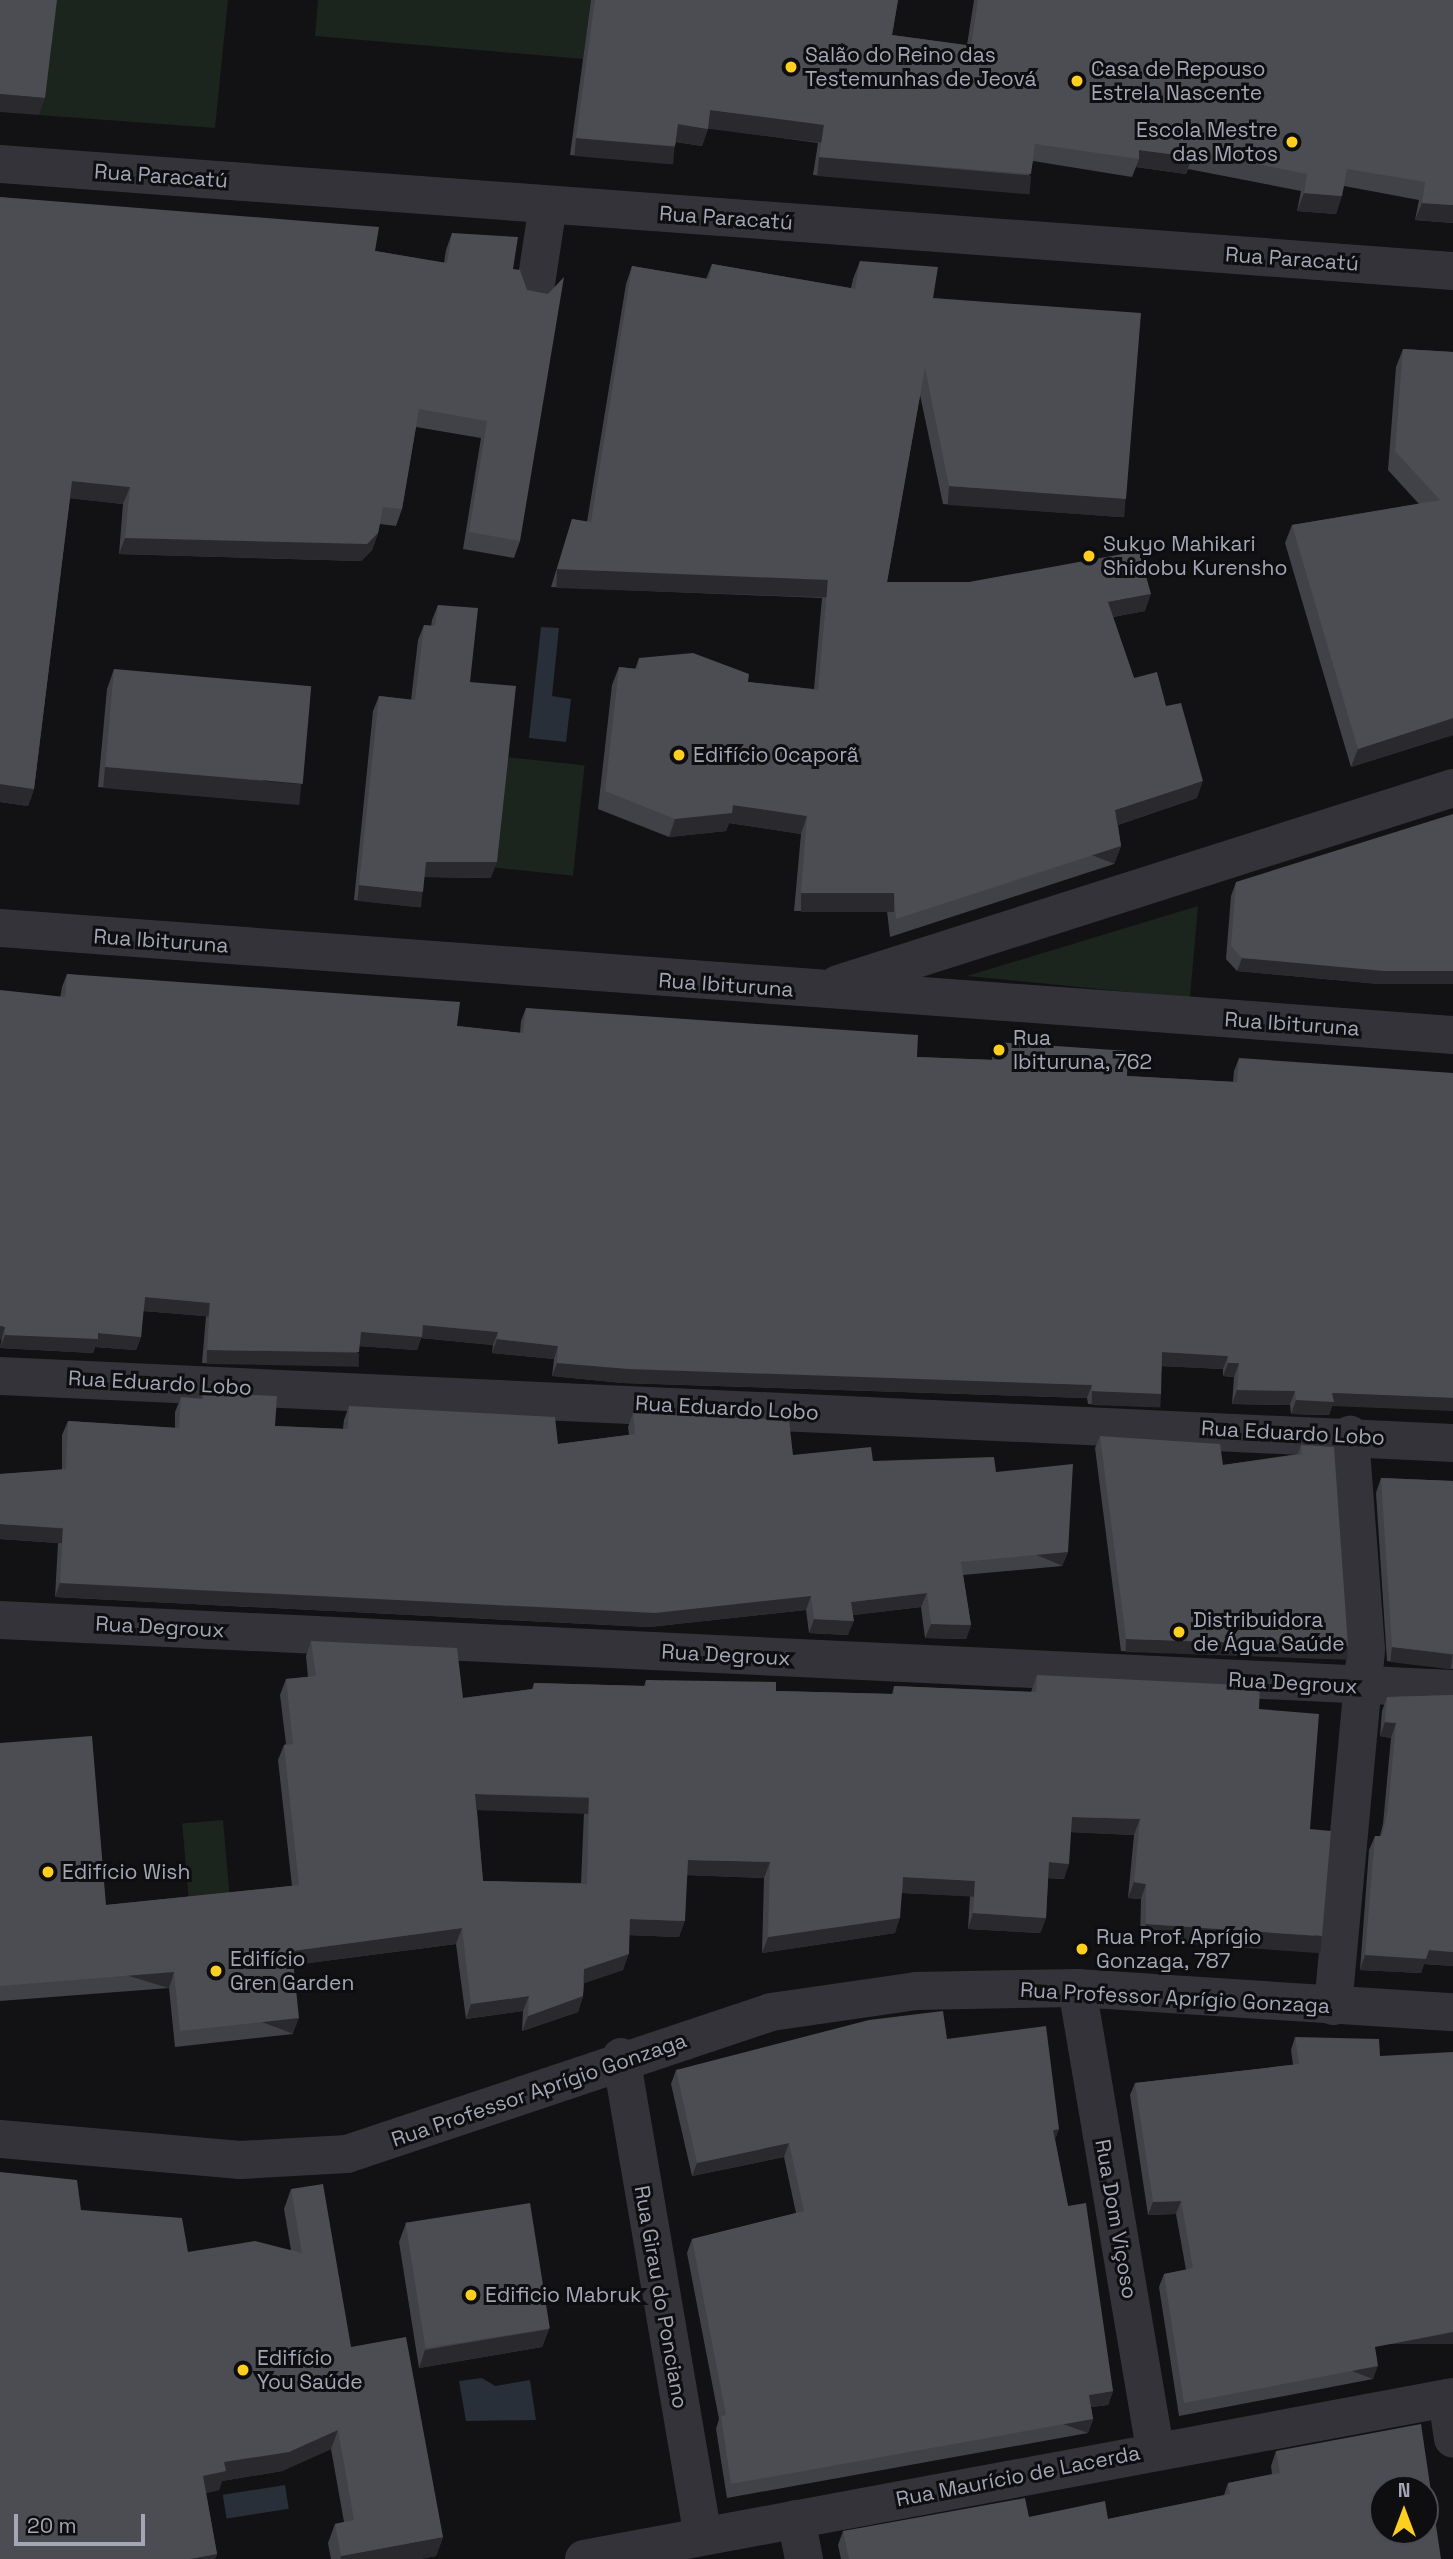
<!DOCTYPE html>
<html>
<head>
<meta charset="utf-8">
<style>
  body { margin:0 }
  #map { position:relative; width:1453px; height:2559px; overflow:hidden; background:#121214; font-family:"Space Grotesk",sans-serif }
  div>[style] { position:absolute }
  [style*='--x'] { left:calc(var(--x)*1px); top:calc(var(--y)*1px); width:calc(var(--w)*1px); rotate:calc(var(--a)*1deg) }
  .green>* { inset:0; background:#1c241e; transform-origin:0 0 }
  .water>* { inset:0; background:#282f39; transform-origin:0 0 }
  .minor>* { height:38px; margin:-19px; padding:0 19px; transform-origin:19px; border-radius:19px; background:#333339 }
  .wall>* { inset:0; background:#414247 }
  .shaded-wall>* { inset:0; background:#2a2a2e; transform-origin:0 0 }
  .building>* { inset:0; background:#4c4c53; transform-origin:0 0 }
  .dots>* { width:19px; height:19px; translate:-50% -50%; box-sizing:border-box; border:4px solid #0e0d0f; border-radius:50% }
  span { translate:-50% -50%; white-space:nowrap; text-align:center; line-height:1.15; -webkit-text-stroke:6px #0e0d0f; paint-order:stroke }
  .poi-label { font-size:21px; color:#a3a6b6 }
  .left { translate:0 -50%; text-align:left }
  .right { translate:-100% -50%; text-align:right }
  .street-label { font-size:21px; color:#a3a6b6 }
  .north { position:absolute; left:1369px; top:2475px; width:70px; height:70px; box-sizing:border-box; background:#0e0d0f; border:2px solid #4a4a52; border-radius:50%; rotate:0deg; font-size:19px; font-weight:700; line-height:28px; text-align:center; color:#a3a6b6 }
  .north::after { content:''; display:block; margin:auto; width:24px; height:32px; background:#ffcf1f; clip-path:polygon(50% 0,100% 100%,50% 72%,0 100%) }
  .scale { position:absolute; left:14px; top:2514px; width:131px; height:32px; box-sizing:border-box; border:4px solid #a3a6b6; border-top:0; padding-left:9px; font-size:21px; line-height:24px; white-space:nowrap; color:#a3a6b6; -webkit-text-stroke:5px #0e0d0f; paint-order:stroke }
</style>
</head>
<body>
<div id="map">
  <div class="green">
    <div style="clip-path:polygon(53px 0,228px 0,215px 128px,39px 115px)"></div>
    <div style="clip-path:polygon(318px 0,591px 0,583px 59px,315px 36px)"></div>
    <div style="left:505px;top:757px;width:80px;height:111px;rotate:6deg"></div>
    <div style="clip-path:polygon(1198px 906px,1190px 998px,967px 976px)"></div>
    <div style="left:223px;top:1820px;width:76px;height:41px;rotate:85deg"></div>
  </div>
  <div class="water">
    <div style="clip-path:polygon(541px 627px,559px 628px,552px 696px,571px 699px,566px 742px,529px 738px)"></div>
    <div style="clip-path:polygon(482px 2378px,495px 2386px,530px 2380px,536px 2420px,466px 2421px,459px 2381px)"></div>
    <div style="left:285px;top:2485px;width:24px;height:63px;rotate:81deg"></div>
  </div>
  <div class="minor">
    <div style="--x:0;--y:164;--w:1457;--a:4.21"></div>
    <div style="--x:535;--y:290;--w:86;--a:-81.3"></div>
    <div style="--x:0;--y:928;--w:1457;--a:4.21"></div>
    <div style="--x:838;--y:984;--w:645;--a:-17.68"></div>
    <div style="--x:0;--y:1376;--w:1455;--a:2.64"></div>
    <div style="--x:0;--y:1620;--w:1455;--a:2.72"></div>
    <div style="--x:1077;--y:1988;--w:469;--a:80.4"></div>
    <div style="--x:1333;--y:2006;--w:359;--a:-84.7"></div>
    <div style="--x:1366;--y:1649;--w:215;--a:-94.3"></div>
    <div style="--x:621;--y:2057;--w:486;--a:80.3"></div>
    <div style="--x:0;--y:2139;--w:241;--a:5"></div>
    <div style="--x:240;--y:2160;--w:107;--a:-3.2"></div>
    <div style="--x:347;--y:2154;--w:447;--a:-18.5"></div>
    <div style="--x:771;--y:2012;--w:147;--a:-8.2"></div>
    <div style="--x:916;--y:1991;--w:161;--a:-1.1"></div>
    <div style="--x:1077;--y:1988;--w:377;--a:3.7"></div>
    <div style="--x:1447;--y:2398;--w:41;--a:81.7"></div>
    <div style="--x:796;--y:2519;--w:41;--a:78.7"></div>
    <div style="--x:584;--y:2559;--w:884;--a:-10.56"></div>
  </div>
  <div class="wall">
    <div style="clip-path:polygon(591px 0,898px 0,892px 35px,967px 45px,974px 0,1453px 0,1453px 223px,1415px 220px,1419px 200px,1344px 186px,1336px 214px,1297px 211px,1301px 191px,1188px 169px,1186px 174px,1136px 167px,1132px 177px,1033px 161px,1025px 192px,813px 175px,818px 143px,708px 128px,702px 146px,676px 142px,669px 163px,570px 155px)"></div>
    <div style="clip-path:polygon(0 197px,375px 251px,444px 263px,446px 250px,452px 233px,513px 269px,520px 541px,514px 558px,463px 549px,481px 438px,416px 427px,402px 509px,396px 526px,380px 524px,378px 533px,372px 550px,361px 561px,119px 554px,123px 504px,70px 498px,34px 789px,28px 806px,0 802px)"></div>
    <div style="clip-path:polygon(860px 261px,933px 298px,1120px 517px,943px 504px,920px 395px,887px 582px,1145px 611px,1113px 617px,1134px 678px,1166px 706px,1197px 798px,1118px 825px,1121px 846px,1114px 864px,890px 937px,887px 911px,794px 911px,801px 834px,729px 823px,726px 831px,669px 837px,598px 809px,612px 685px,619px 667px,635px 669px,639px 658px,748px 682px,814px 689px,822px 598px,551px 587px,572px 519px,587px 522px,626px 284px,632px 266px,706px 279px,712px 264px,851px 288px,853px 279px)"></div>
    <div style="clip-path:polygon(1403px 349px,1453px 352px,1453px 735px,1351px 767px,1285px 543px,1292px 525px,1419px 504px,1388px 470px,1396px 367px)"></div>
    <div style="clip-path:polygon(438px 605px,470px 682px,491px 878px,424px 877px,417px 907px,354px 900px,373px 711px,379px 696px,411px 700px,418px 640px,424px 625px,431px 626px,432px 620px)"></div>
    <div style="clip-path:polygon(114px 669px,294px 804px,98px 787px,107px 689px)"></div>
    <div style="clip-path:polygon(1236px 882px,1453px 984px,1379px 984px,1237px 971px,1226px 959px,1231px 896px)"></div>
    <div style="clip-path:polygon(67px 974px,457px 1026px,520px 1033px,521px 1021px,526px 1008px,917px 1057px,992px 1060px,992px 1055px,997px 1042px,1127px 1076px,1233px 1082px,1234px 1071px,1239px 1058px,1332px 1406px,1329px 1415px,1291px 1414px,1290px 1405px,1232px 1404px,1234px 1377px,1223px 1376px,1223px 1369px,1162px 1366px,1156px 1407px,1088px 1404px,1087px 1398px,623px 1383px,552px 1376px,554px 1359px,492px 1353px,493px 1345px,421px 1338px,417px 1350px,359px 1346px,354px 1365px,202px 1363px,206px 1316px,143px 1311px,141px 1337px,136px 1350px,95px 1347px,93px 1353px,0 1348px,62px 987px)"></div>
    <div style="clip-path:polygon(203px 1393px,275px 1426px,343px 1429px,344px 1420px,349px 1406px,558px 1444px,629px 1435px,628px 1427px,633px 1413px,793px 1455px,873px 1461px,996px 1472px,1068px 1552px,1062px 1566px,963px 1575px,971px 1625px,966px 1639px,925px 1638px,921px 1607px,853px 1615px,848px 1635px,809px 1633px,806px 1610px,649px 1627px,55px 1597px,58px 1543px,0 1539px,0 1474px,62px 1470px,62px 1435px,68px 1421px,175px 1428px,175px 1412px,181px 1397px,201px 1399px)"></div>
    <div style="clip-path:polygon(1100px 1436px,1223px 1465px,1298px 1454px,1301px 1445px,1348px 1646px,1343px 1659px,1121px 1651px,1095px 1448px)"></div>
    <div style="clip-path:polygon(1381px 1478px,1453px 1481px,1453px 1669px,1387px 1661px,1376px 1493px)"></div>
    <div style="clip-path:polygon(evenodd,311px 1641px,463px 1698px,532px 1689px,534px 1683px,644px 1686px,646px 1680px,776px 1691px,892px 1694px,894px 1686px,1031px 1692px,1037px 1675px,1259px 1709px,1310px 1829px,1316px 1951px,1140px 1940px,1141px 1899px,1128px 1898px,1134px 1835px,1071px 1832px,1064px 1879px,1048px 1878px,1046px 1918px,1040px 1933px,968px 1929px,970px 1896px,902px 1893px,895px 1933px,762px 1953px,764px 1878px,687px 1875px,679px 1937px,629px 1935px,623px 1970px,584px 1983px,583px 1996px,578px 2012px,522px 2031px,523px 2011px,466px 2019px,456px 1944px,293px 1965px,293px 2034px,175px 2047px,169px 1988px,0 2001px,0 1743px,106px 1905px,292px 1886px,278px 1760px,284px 1745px,286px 1744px,280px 1695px,286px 1679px,308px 1677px,306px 1656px,311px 1641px,477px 1810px,584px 1812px,581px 1883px,483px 1881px,477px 1810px)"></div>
    <div style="clip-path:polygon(1453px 1695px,1453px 1966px,1424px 1964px,1421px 1973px,1360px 1970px,1369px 1850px,1375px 1836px,1380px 1836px,1383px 1824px,1391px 1738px,1380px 1736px,1382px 1711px,1387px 1697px)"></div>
    <div style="clip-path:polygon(1295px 2037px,1377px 2359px,1373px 2379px,1179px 2416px,1159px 2287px,1164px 2274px,1186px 2270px,1176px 2214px,1148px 2215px,1130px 2095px,1135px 2083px,1293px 2065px,1291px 2050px)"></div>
    <div style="clip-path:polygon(947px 2039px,1059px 2129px,1055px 2139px,1068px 2206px,1113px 2391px,1108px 2405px,1091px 2407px,1093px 2419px,1088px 2433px,727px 2498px,716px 2429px,719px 2419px,687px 2253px,692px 2239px,796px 2213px,784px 2157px,692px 2176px,671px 2084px,676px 2070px)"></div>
    <div style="clip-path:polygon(291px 2189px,351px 2347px,443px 2537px,436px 2556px,420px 2559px,331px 2559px,328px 2543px,335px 2524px,344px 2522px,331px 2449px,282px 2471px,222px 2481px,219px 2490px,206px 2493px,217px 2554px,215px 2559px,0 2559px,81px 2210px,188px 2252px,291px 2250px,284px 2209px)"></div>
    <div style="clip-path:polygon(406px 2223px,549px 2329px,542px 2347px,419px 2368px,399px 2242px)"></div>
    <div style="clip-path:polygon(1276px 2451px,1441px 2559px,841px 2559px,838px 2545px,843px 2531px,1029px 2517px,1108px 2519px,1224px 2495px,1228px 2483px,1272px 2474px,1271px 2466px)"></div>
  </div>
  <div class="shaded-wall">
    <div style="clip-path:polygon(0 94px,45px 98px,39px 115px,0 112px)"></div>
    <div style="left:710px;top:110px;width:115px;height:19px;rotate:7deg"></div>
    <div style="clip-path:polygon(678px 124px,708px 129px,702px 146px,672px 141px)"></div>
    <div style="left:576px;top:138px;width:99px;height:18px;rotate:5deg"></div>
    <div style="clip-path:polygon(1139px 150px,1192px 157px,1186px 174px,1136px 167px,1139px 159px)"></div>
    <div style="left:819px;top:157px;width:213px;height:19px;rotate:5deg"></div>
    <div style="clip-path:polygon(1304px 193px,1342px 196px,1336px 214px,1297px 211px)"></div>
    <div style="clip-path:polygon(1422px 203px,1453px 205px,1453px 223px,1415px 220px)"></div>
    <div style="clip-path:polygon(72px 481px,130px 487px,123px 504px,66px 498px)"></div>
    <div style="left:949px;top:486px;width:177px;height:19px;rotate:4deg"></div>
    <div style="clip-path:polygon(378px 533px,372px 550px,361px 561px,119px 554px,125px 538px)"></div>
    <div style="left:557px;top:569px;width:271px;height:19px;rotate:2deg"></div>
    <div style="clip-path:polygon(1151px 594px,1145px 611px,1101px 619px,1108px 602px)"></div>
    <div style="clip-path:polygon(1453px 718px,1453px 735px,1351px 767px,1358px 749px)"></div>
    <div style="left:105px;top:767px;width:197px;height:21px;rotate:5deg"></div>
    <div style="clip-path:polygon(1203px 781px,1197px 798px,1109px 828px,1115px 810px)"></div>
    <div style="clip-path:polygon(0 784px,34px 789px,28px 806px,0 802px)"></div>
    <div style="clip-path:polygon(733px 805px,807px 816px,801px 834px,729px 823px,726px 831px,669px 837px,675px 819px)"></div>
    <div style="left:1121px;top:846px;width:19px;height:237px;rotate:111deg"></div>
    <div style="clip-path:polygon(426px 862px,497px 862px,491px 878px,420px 877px)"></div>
    <div style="left:359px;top:885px;width:64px;height:16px;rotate:6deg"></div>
    <div style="left:801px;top:893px;width:93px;height:19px"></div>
    <div style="clip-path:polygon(1242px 958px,1453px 971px,1453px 984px,1379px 984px,1237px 971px)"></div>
    <div style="left:145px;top:1297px;width:65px;height:14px;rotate:5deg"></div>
    <div style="clip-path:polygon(423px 1325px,498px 1332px,493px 1345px,421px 1338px,417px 1350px,356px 1346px,361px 1332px)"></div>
    <div style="clip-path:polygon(0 1326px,5px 1327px,1px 1340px,0 1340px)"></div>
    <div style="clip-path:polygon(98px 1333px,141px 1337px,136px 1350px,95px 1347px,93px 1353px,0 1348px,5px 1335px)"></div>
    <div style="clip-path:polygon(497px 1339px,558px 1346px,554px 1359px,492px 1353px)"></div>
    <div style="left:207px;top:1350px;width:152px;height:14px;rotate:1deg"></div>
    <div style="clip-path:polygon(1162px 1352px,1228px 1356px,1223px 1369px,1157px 1366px)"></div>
    <div style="clip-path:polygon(557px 1363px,1092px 1385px,1087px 1398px,623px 1383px,552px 1376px)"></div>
    <div style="clip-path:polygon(1228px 1363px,1239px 1363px,1234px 1377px,1223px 1376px)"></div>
    <div style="clip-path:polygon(1237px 1390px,1295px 1391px,1290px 1405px,1232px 1404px)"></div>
    <div style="left:1092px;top:1391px;width:69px;height:14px;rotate:2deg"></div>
    <div style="clip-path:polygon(1332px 1393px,1453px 1398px,1453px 1411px,1332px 1406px,1329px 1415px,1291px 1414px,1296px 1400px)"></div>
    <div style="left:0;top:1524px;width:63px;height:15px;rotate:4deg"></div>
    <div style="left:1068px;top:1552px;width:15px;height:107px;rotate:113deg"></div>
    <div style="clip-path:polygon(60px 1583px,811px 1596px,806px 1610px,649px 1627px,55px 1597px)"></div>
    <div style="clip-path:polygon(927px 1593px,921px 1607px,846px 1616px,851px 1602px)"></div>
    <div style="clip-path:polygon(814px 1619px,854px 1621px,848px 1635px,809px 1633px)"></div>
    <div style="clip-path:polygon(931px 1624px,971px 1625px,966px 1639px,925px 1638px)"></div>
    <div style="left:1126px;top:1639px;width:222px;height:13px;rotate:2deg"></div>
    <div style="left:1392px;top:1647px;width:61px;height:15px;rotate:7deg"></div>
    <div style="clip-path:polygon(1385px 1722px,1396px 1723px,1391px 1738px,1380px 1736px)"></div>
    <div style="left:475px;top:1794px;width:114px;height:16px;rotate:2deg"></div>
    <div style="clip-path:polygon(1072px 1817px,1140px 1819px,1134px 1835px,1066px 1832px)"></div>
    <div style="clip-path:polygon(688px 1860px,770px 1862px,764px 1878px,683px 1875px)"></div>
    <div style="clip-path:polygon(1049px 1862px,1069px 1864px,1064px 1879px,1043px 1878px)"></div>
    <div style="left:903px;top:1877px;width:72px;height:16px;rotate:3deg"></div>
    <div style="clip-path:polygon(1134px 1882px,1146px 1884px,1141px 1899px,1128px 1898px)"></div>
    <div style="clip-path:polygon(973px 1913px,1046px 1918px,1040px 1933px,968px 1929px)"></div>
    <div style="clip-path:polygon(900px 1918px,895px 1933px,762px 1953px,768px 1937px)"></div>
    <div style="clip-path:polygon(630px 1919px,685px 1921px,679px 1937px,624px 1935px)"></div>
    <div style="left:1146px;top:1924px;width:176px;height:17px;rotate:4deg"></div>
    <div style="clip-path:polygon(462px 1928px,456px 1944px,286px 1966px,292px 1951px)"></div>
    <div style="clip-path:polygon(1429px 1950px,1453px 1952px,1453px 1966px,1424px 1964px,1421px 1973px,1360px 1970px,1365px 1955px)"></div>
    <div style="clip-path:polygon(629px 1954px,623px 1970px,578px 1985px,584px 1969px)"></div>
    <div style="left:174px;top:1972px;width:17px;height:175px;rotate:107deg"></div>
    <div style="clip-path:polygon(529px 1996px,523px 2011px,466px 2019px,471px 2004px)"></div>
    <div style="clip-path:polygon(583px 1996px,578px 2012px,522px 2031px,528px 2016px)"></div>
    <div style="left:299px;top:2018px;width:17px;height:120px;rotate:111deg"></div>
    <div style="clip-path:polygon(1059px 2129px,1054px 2142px,1053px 2130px)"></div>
    <div style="clip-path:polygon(789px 2143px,784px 2157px,692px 2176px,697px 2163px)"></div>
    <div style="clip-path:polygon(1181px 2201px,1176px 2214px,1148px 2215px,1153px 2202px)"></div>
    <div style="clip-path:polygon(549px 2329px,542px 2347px,419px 2368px,425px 2350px)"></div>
    <div style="left:1453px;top:2332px;width:12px;height:79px;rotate:90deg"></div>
    <div style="left:1378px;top:2366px;width:14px;height:197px;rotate:111deg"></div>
    <div style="clip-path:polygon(1113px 2391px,1108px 2405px,1084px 2408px,1089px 2395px)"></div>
    <div style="left:1093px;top:2419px;width:15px;height:368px;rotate:110deg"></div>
    <div style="clip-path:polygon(338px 2430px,331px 2449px,282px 2471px,222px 2481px,219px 2490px,196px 2495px,203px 2476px,224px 2462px)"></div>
    <div style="clip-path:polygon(443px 2537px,436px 2556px,420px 2559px,340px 2559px,341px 2556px)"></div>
    <div style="clip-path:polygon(217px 2554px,215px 2559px,189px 2559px)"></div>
  </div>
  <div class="building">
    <div style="clip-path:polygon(0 0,57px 0,45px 98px,0 94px)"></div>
    <div style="clip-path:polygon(595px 0,898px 0,892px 35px,971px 46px,978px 0,1453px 0,1453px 205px,1422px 203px,1425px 182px,1347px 169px,1342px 196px,1304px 193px,1307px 174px,1193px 151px,1192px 157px,1139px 150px,1139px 159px,1035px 144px,1031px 174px,819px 157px,824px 125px,710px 110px,708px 129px,678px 124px,675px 146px,576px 138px)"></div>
    <div style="clip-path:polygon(0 197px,379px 227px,375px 251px,447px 263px,452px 233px,518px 237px,513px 269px,520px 270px,527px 290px,548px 294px,564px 277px,520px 541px,469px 532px,487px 421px,419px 409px,402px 509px,383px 507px,378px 533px,367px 544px,125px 538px,130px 487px,72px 481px,34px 789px,0 784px)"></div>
    <div style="clip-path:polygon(860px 261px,938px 267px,933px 298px,1141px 313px,1126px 499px,949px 486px,925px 368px,887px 582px,969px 582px,1139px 551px,1151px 594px,1108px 602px,1134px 678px,1157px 672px,1166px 706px,1181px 703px,1203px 781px,1115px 810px,1121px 846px,896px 919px,894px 893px,801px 893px,807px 816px,733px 805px,732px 813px,675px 819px,605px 791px,619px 667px,638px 669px,639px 658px,693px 653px,749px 674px,748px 682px,818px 690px,828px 580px,557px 569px,572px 519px,591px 522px,632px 266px,709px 279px,712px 264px,855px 289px)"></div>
    <div style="clip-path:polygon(1403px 349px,1453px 352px,1453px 718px,1358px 749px,1292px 525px,1440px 500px,1395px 451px)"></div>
    <div style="clip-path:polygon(438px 605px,478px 608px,470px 682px,516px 686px,497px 862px,426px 862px,423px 892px,359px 885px,379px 696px,415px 700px,424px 625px,435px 626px)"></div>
    <div style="left:114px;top:669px;width:198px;height:98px;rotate:5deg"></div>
    <div style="clip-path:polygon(1453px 814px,1453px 971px,1384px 971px,1242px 958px,1231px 946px,1236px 882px)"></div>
    <div style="clip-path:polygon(67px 974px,460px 1002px,457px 1026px,523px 1033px,526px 1008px,918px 1035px,917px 1057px,997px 1060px,997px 1042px,1128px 1051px,1127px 1076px,1237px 1082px,1239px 1058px,1453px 1073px,1453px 1398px,1332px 1393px,1334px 1402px,1296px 1400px,1295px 1391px,1237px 1390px,1239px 1363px,1228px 1363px,1228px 1356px,1162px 1352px,1161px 1394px,1092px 1391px,1092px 1385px,628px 1369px,557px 1363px,558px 1346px,497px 1339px,498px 1332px,423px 1325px,422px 1337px,361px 1332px,359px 1352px,207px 1350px,210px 1303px,145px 1297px,141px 1337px,98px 1333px,98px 1339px,5px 1335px,5px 1327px,0 1326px,0 990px,65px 997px)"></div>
    <div style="clip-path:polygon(203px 1393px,277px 1396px,275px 1426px,348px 1429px,349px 1406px,555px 1417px,558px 1444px,635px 1434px,633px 1413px,789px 1420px,793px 1455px,871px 1447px,873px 1461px,994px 1457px,996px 1472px,1073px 1464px,1068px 1552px,961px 1562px,971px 1625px,931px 1624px,927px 1593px,851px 1602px,854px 1621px,814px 1619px,811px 1596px,655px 1613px,60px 1583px,63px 1528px,0 1524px,0 1474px,66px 1469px,68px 1421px,179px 1428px,181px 1397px,203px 1399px)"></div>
    <div style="clip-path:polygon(1100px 1436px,1220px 1444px,1223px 1465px,1302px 1454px,1301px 1445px,1334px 1447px,1348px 1646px,1126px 1639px)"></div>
    <div style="clip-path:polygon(1381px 1478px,1453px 1481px,1453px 1654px,1392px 1647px)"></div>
    <div style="clip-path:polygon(evenodd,311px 1641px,457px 1648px,463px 1698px,534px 1689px,534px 1683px,646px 1686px,646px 1680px,776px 1682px,776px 1691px,894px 1694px,894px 1686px,1036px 1692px,1037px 1675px,1260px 1686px,1259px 1709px,1319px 1714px,1310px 1829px,1331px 1831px,1322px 1936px,1146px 1924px,1146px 1884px,1134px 1882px,1140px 1819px,1072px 1817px,1069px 1864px,1049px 1862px,1046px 1918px,973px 1913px,975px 1881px,903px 1877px,900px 1918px,768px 1937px,770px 1862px,688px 1860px,685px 1921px,630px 1919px,629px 1954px,584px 1969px,583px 1996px,528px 2016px,529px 1996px,471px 2004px,462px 1928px,292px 1951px,299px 2018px,180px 2031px,174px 1972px,0 1986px,0 1743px,92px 1736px,106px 1905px,299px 1885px,284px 1745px,293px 1744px,286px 1679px,316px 1676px,311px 1641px,475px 1794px,589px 1797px,587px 1884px,483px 1881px,475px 1794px)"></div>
    <div style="clip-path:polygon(1453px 1695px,1453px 1952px,1429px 1950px,1426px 1959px,1365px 1955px,1375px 1836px,1382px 1836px,1388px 1809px,1396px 1723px,1385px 1722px,1387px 1697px)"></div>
    <div style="clip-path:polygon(943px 2011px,947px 2039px,1046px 2026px,1059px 2129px,1053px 2130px,1068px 2206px,1086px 2203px,1113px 2391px,1089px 2395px,1093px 2419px,731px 2484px,721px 2416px,726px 2415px,692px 2239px,804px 2211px,789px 2143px,697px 2163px,676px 2070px,869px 2020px)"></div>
    <div style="clip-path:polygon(1295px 2037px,1379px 2039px,1380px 2056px,1453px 2052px,1453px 2332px,1375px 2347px,1378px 2366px,1184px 2403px,1164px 2274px,1193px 2268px,1181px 2201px,1153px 2202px,1135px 2083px,1299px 2064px)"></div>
    <div style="clip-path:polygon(0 2172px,77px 2180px,81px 2210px,182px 2218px,188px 2252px,255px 2241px,302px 2253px,291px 2189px,323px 2184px,351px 2347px,406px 2337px,443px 2537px,341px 2556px,335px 2524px,354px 2520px,338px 2430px,289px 2452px,224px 2462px,226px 2471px,203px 2476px,217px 2554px,189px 2559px,0 2559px)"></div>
    <div style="left:530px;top:2203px;width:127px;height:126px;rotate:81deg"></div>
    <div style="clip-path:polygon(evenodd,1421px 2424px,1441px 2559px,849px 2559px,843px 2531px,1025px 2498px,1029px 2517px,1105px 2501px,1108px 2519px,1230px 2494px,1228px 2483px,1280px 2473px,1276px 2451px,1421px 2424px,1383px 2489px,1425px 2489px,1425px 2531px,1383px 2531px,1383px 2489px)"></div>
  </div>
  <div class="dots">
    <div style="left:791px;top:67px;background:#ffcf1f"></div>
    <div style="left:1077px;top:81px;background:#ffcf1f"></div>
    <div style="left:1292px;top:142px;background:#ffcf1f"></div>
    <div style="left:1089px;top:556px;background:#ffcf1f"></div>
    <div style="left:679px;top:755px;background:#ffcf1f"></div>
    <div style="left:999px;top:1050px;background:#ffcf1f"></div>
    <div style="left:1179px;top:1632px;background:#ffcf1f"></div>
    <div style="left:48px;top:1872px;background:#ffcf1f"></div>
    <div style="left:1082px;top:1949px;background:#ffcf1f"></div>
    <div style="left:216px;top:1971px;background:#ffcf1f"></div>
    <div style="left:471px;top:2295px;background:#ffcf1f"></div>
    <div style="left:243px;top:2370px;background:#ffcf1f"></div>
  </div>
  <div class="poi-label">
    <span class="left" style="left:805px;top:67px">Salão do Reino das<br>Testemunhas de Jeová</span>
    <span class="left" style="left:1091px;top:81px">Casa de Repouso<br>Estrela Nascente</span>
    <span class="right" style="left:1278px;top:142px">Escola Mestre<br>das Motos</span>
    <span class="left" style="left:1103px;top:556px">Sukyo Mahikari<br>Shidobu Kurensho</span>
    <span class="left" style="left:693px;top:755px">Edifício Ocaporã</span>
    <span class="left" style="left:1013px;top:1050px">Rua<br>Ibituruna, 762</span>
    <span class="left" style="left:1193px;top:1632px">Distribuidora<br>de Água Saúde</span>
    <span class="left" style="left:62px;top:1872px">Edifício Wish</span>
    <span class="left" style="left:1096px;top:1949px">Rua Prof. Aprígio<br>Gonzaga, 787</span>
    <span class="left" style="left:230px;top:1971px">Edifício<br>Gren Garden</span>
    <span class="left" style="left:485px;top:2295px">Edificio Mabruk</span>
    <span class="left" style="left:257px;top:2370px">Edifício<br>You Saúde</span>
  </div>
  <div class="street-label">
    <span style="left:161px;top:176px;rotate:4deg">Rua Paracatú</span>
    <span style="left:726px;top:218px;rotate:4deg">Rua Paracatú</span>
    <span style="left:1292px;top:259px;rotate:4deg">Rua Paracatú</span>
    <span style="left:161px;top:941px;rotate:4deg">Rua Ibituruna</span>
    <span style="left:726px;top:985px;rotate:4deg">Rua Ibituruna</span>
    <span style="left:1292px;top:1024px;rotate:4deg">Rua Ibituruna</span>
    <span style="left:160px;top:1383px;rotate:3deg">Rua Eduardo Lobo</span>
    <span style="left:727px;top:1408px;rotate:3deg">Rua Eduardo Lobo</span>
    <span style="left:1293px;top:1433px;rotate:3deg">Rua Eduardo Lobo</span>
    <span style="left:160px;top:1627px;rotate:3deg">Rua Degroux</span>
    <span style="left:726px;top:1655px;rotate:3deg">Rua Degroux</span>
    <span style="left:1293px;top:1683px;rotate:3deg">Rua Degroux</span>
    <span style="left:1175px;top:1998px;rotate:3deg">Rua Professor Aprígio Gonzaga</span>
    <span style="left:539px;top:2090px;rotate:-19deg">Rua Professor Aprígio Gonzaga</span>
    <span style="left:1116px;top:2219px;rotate:80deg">Rua Dom Viçoso</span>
    <span style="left:661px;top:2297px;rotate:80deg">Rua Girau do Ponciano</span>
    <span style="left:1018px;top:2476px;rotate:-11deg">Rua Maurício de Lacerda</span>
  </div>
  <div class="north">N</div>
  <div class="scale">20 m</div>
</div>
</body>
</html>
